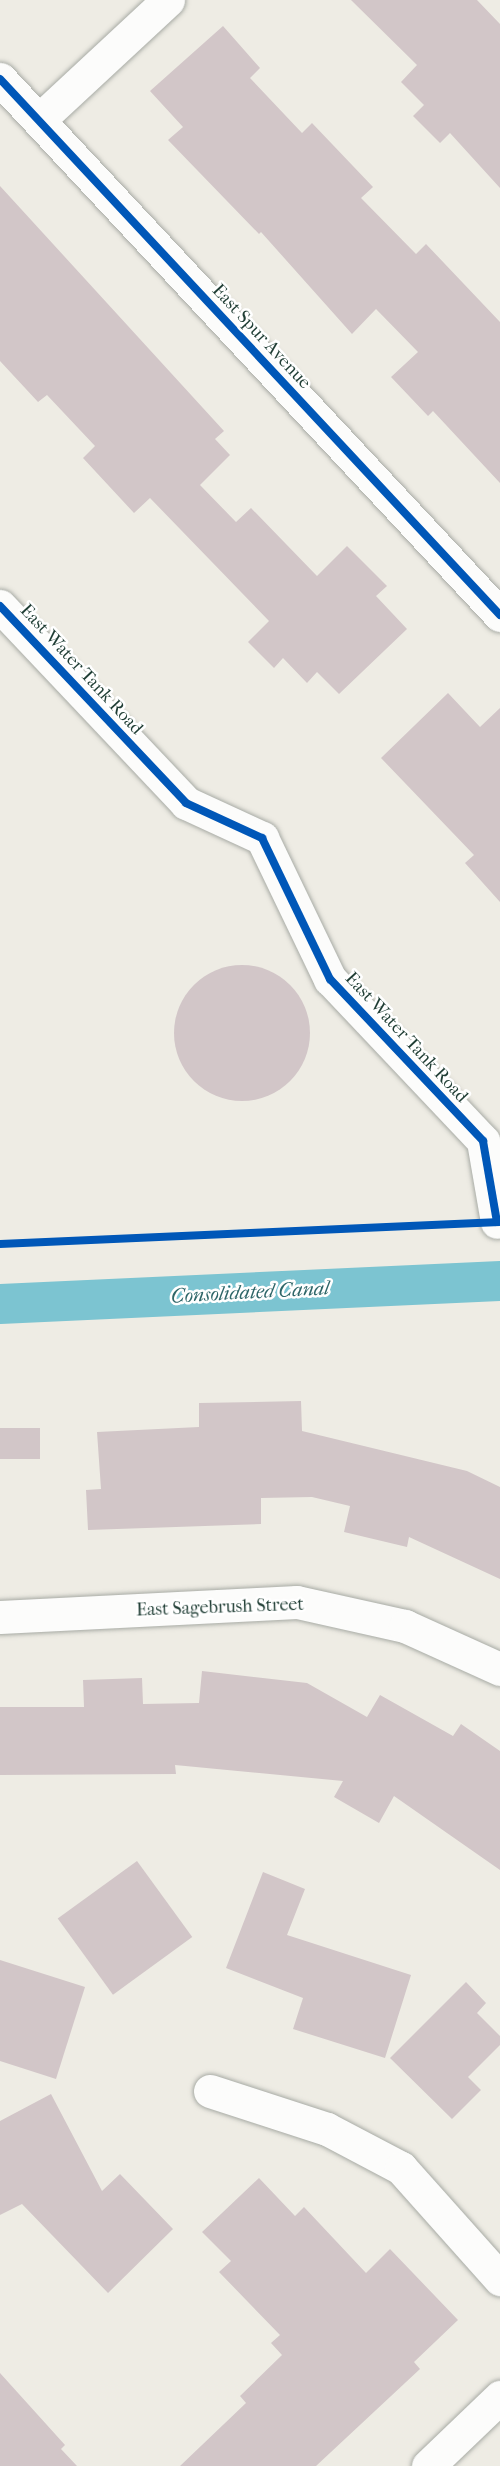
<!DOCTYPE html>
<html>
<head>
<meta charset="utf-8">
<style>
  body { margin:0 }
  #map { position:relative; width:500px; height:2466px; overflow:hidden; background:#eeece4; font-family:"IM FELL French Canon",serif }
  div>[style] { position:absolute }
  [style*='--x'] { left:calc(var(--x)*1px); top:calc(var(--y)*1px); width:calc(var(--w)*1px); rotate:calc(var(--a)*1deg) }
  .canal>* { height:40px; margin:-20px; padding:0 20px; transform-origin:20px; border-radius:20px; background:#7cc4d1 }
  .building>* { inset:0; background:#d2c6c8; transform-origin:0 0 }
  .round { border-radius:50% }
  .roads { filter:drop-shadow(0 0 2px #a8aba5) drop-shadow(0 0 2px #a8aba5) }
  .minor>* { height:33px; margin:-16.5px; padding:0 16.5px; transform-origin:16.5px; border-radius:16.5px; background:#fcfcfb }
  .cycleway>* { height:8px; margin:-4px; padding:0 4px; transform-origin:4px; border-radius:4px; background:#0057b8 }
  span { translate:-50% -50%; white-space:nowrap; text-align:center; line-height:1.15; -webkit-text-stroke:5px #fff; paint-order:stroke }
  .street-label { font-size:18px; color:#1f3d34 }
  .water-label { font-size:20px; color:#2e6668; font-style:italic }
</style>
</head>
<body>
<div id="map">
  <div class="canal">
    <div style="--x:0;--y:1304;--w:501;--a:-2.63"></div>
  </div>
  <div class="building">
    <div style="clip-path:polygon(351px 0,477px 0,500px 24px,500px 188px,450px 133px,440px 143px,413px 116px,424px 105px,401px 82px,417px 65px)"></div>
    <div style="clip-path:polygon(223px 26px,260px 68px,250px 78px,302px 133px,312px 123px,373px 187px,361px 198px,416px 254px,426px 244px,500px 322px,500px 483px,433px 411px,428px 416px,391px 377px,418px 352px,376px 309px,352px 334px,261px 232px,259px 234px,168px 140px,183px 127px,150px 91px)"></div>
    <div style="clip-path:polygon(0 186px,224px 431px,215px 439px,230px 455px,200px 485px,236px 522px,251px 508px,317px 576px,347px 546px,387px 586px,376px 596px,407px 629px,339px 694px,317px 672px,307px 683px,283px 658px,274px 668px,248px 642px,269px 621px,150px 498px,134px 513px,83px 458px,95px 446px,47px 395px,38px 402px,0 361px)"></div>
    <div style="clip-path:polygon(448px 693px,480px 727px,500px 708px,500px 902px,465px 863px,474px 855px,381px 758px)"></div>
    <div class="round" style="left:174px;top:965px;width:136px;height:136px"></div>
    <div style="clip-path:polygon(301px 1401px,302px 1431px,467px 1471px,500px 1487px,500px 1579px,409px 1537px,407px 1547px,344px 1532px,350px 1506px,312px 1497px,261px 1498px,261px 1524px,88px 1530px,86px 1490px,101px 1489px,97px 1432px,199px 1427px,199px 1403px)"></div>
    <div style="left:0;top:1428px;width:40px;height:31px"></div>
    <div style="clip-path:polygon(202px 1671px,307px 1683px,367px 1717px,380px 1695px,453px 1736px,461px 1724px,500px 1751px,500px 1870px,394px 1796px,379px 1823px,334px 1797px,343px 1781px,175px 1765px,176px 1774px,0 1775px,0 1707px,84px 1707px,83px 1680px,142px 1678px,143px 1704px,199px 1703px)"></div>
    <div style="left:137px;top:1861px;width:94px;height:98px;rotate:54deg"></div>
    <div style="clip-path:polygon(263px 1872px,305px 1889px,287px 1935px,411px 1975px,385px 2058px,293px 2029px,303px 1998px,226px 1968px)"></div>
    <div style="clip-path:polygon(0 1960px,85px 1987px,56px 2079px,0 2061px)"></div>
    <div style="clip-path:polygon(466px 1982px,486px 2003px,477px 2013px,500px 2036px,500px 2045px,468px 2077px,481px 2090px,452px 2119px,390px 2058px)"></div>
    <div style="clip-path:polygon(51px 2094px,102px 2191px,120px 2174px,173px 2229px,108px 2293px,22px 2204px,0 2215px,0 2121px)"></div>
    <div style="clip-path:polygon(259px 2178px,295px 2216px,304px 2207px,366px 2273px,390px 2249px,458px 2320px,414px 2362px,420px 2369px,316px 2466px,180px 2466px,246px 2403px,240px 2396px,282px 2355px,271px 2343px,280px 2335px,219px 2272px,231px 2261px,202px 2232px)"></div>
    <div style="clip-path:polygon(0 2373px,65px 2445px,61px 2449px,77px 2466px,0 2466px)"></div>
  </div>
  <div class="roads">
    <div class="minor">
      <div style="--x:0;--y:79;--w:733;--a:46.99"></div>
      <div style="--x:39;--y:120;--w:176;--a:-42.9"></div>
      <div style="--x:0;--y:606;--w:271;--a:46.6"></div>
      <div style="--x:186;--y:803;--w:84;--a:24.7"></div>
      <div style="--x:262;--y:838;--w:157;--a:64.3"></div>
      <div style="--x:330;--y:979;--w:223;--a:46.6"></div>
      <div style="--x:483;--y:1141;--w:82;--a:80.2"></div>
      <div style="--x:0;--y:1617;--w:297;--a:-2.9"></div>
      <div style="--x:297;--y:1602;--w:111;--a:12.5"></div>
      <div style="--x:405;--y:1626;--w:104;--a:24.4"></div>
      <div style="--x:210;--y:2091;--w:123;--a:18"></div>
      <div style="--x:327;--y:2129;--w:84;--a:27.8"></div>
      <div style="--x:401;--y:2168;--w:149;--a:48.3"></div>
      <div style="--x:428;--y:2466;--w:100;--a:-43.8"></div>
    </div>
  </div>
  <div class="cycleway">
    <div style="--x:0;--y:79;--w:733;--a:46.99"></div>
    <div style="--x:0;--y:606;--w:271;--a:46.6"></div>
    <div style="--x:186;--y:803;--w:84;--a:24.7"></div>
    <div style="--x:262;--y:838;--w:157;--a:64.3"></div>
    <div style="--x:330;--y:979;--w:223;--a:46.6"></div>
    <div style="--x:483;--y:1141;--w:82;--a:80.2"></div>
    <div style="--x:0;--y:1244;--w:500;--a:-2.52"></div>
  </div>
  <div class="street-label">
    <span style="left:261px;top:337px;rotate:47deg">East Spur Avenue</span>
    <span style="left:81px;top:670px;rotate:47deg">East Water Tank Road</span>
    <span style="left:406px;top:1038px;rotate:47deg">East Water Tank Road</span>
    <span style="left:220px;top:1608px;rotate:-2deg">East Sagebrush Street</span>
  </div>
  <div class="water-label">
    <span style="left:250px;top:1292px;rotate:-3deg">Consolidated Canal</span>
  </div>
</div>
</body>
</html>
